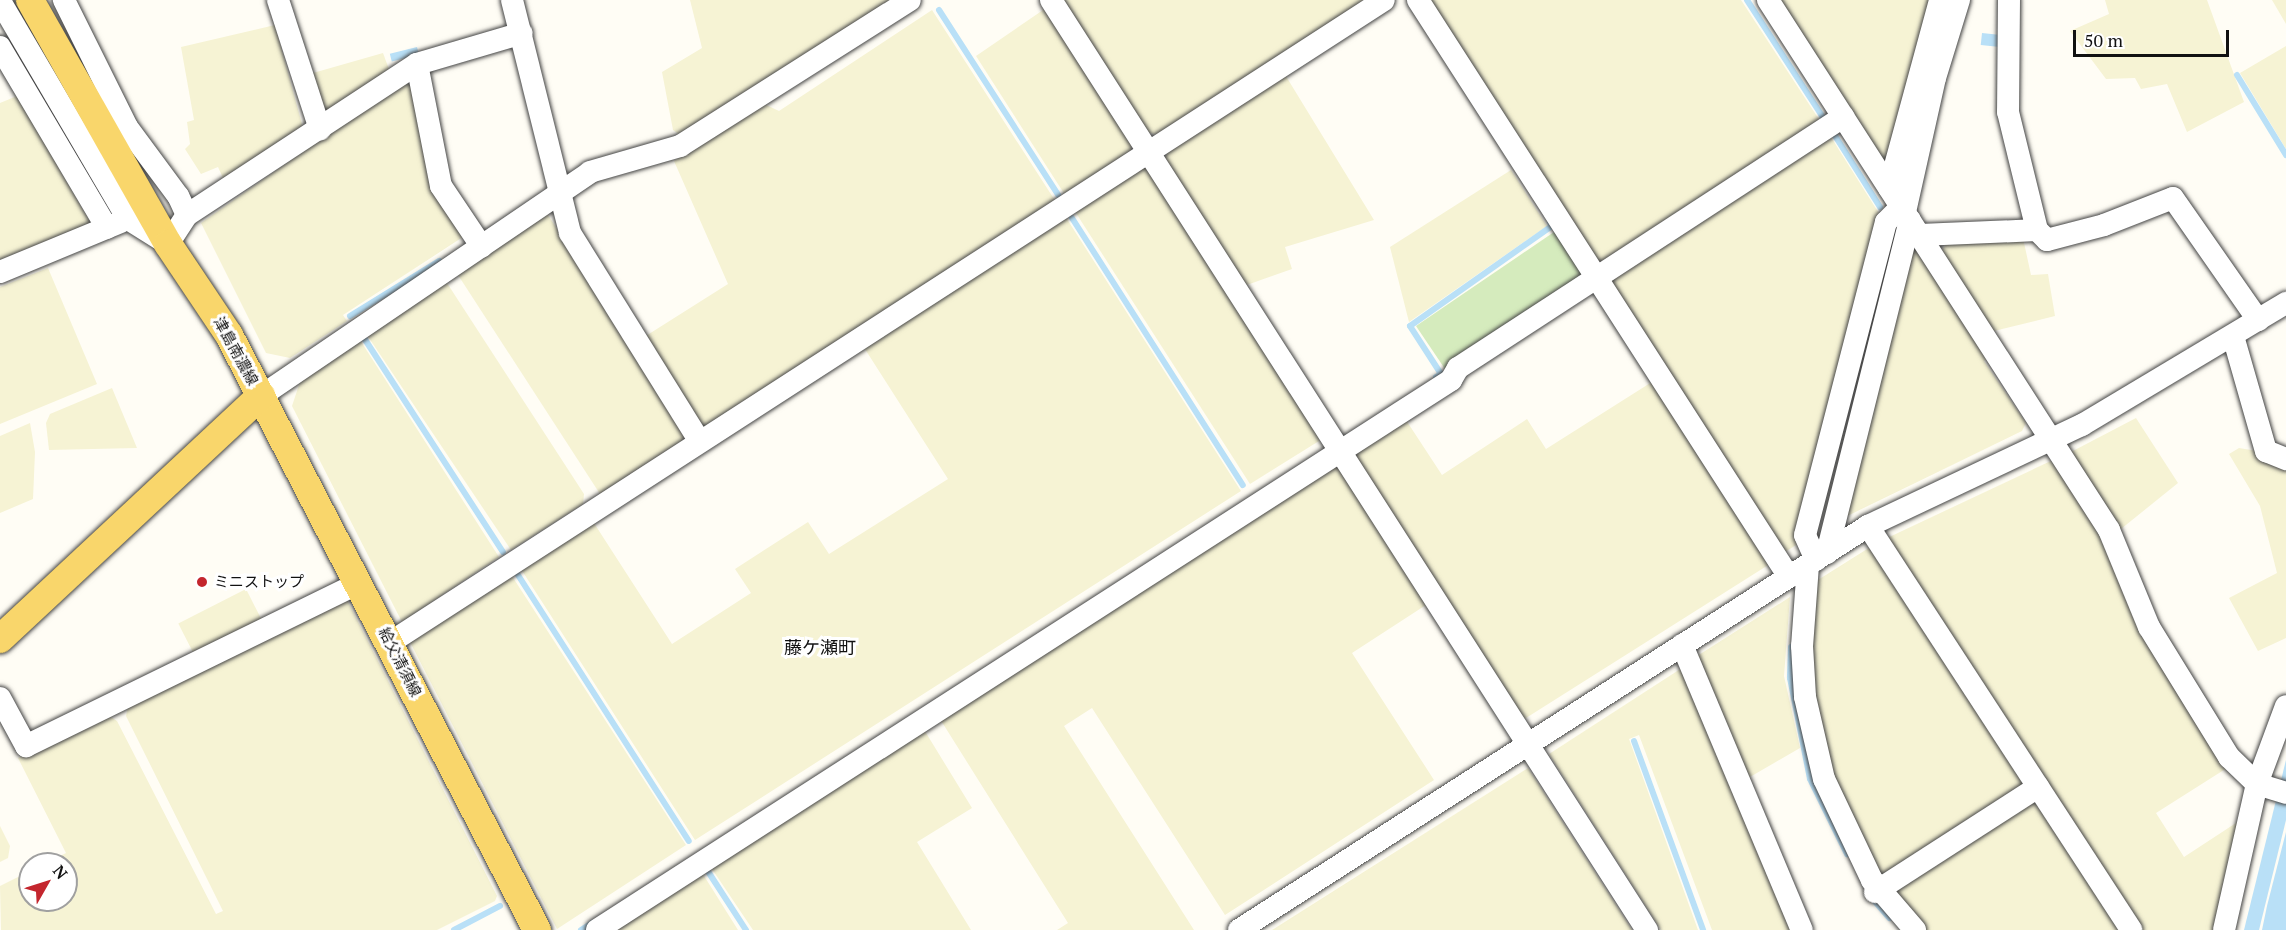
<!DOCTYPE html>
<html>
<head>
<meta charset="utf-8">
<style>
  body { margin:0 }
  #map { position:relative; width:2286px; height:930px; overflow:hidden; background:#fffdf5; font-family:"PT Serif","Noto Sans JP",serif }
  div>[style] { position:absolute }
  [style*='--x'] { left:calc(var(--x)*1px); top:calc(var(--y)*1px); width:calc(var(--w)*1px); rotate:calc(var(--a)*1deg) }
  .farmland>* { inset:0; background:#f6f3d4; transform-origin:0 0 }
  .green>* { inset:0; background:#d5ebbd }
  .water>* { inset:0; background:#b9e0f7; transform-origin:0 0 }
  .stream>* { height:6px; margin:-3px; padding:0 3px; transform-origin:3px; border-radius:3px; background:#b9e0f7 }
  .roads { filter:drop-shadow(0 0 2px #444) drop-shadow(0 0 2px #444) }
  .minor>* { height:22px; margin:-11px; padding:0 11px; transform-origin:11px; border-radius:11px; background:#fff }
  .major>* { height:28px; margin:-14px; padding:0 14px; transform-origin:14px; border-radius:14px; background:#f9d66b }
  .dots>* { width:16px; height:16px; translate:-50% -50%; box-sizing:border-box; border:3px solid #fff; border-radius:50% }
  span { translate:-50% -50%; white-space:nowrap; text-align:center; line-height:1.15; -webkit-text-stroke:6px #fff; paint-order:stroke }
  .street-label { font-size:15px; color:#111 }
  .poi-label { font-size:15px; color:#111 }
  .left { translate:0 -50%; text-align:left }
  .quarter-label { font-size:18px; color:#111 }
  .north { position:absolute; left:18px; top:852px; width:60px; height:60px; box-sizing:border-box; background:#fff; border:2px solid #a0a0a0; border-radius:50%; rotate:51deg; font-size:16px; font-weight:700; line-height:24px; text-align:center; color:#111 }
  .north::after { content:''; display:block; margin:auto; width:21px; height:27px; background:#c4262e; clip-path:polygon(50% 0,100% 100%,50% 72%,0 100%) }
  .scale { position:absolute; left:2073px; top:30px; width:156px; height:27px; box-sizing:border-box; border:3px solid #111; border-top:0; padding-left:8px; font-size:18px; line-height:21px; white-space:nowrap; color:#111; -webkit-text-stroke:4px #fff; paint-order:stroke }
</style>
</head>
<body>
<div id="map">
  <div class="farmland">
    <div style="clip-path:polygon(690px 0,898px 0,683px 137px,673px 130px,662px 72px,702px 48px)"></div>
    <div style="clip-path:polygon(1061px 0,1368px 0,1159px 135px,1146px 132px)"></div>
    <div style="clip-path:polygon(1423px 0,1741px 0,1822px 124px,1602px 267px)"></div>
    <div style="clip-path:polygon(1777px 0,1935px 0,1884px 167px)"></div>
    <div style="clip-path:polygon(2105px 0,2207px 0,2244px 102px,2187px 132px,2167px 84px,2141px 89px,2135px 78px,2106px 79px,2070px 31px,2109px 14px)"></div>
    <div style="clip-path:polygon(2272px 0,2286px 0,2286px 24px)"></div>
    <div style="clip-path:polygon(1046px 8px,1132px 143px,1130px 153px,1065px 195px,976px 56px)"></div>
    <div style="clip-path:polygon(932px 10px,1056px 202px,705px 429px,641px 339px,728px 284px,674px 161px,760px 102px,779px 111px)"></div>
    <div style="clip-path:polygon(275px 25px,303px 128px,223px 178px,218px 167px,201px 174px,185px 149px,190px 144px,187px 122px,194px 120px,181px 47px)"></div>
    <div style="clip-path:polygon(2286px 46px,2286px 149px,2240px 73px)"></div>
    <div style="clip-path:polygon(383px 53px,390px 72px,329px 115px,319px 112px,306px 75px)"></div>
    <div style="clip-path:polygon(1284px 73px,1374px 220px,1285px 247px,1292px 269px,1244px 286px,1164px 163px,1169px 146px)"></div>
    <div style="clip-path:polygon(404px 81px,412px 87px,466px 235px,343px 315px,347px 321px,290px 358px,266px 353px,201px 223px)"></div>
    <div style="clip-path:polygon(17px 96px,94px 229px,0 260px,0 103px)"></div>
    <div style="clip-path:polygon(1829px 134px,1880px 215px,1796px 545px,1782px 554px,1608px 276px)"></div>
    <div style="clip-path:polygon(1143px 166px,1150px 170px,1320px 434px,1319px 441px,1250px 484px,1074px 210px)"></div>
    <div style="clip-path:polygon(1511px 170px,1547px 226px,1409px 322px,1390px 247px)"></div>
    <div style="clip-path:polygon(540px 215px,548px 215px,686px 429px,683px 440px,600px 494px,458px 275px)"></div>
    <div style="clip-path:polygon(1065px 216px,1241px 491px,695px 840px,519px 566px,592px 520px,672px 644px,751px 593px,735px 569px,808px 522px,829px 554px,948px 479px,863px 346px)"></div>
    <div style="clip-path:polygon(2023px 238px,2031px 275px,2048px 274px,2055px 316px,1994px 331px,1941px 253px,1948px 240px)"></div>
    <div style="clip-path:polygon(1910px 242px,1987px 358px,1984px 361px,2026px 423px,2022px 431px,1837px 521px)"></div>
    <div style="clip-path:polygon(48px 268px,97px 384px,0 424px,0 287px)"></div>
    <div style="clip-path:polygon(447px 283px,584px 494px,583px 504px,511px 550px,367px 335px)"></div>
    <div style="clip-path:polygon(360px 340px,499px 557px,402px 622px,292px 406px,301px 379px)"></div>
    <div style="clip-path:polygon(1655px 380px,1773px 562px,1523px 720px,1355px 456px,1358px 448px,1404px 417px,1442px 475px,1527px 419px,1546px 449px)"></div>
    <div style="clip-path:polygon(112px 388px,137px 448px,49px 450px,46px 423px,50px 414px)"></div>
    <div style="clip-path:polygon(2136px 418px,2178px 483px,2121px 529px,2071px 452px)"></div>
    <div style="clip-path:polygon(30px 423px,35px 452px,33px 499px,0 513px,0 436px)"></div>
    <div style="clip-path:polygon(2239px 448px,2257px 451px,2286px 463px,2286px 638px,2258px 651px,2229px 598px,2277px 573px,2260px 506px,2229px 454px)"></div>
    <div style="clip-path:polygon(2055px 459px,2103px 534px,2227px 768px,2156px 813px,2184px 857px,2239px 821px,2215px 930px,2137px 930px,1883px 540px)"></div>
    <div style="clip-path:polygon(1338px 461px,1429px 603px,1352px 653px,1434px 780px,1225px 915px,1092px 708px,1064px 726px,1194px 930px,1057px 930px,1068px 923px,940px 719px)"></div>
    <div style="clip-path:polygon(1872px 546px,2029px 784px,1879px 879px,1850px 823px,1809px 698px,1813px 583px)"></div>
    <div style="clip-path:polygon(510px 573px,686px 845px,557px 929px,408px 638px)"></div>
    <div style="left:246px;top:589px;width:36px;height:76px;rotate:63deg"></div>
    <div style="clip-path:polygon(345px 596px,497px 896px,495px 901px,437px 930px,1px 930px,0 886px,30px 871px,30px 900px,66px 900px,66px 864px,44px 864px,66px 853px,18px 758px,106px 714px,117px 721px,216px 914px,223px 911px,126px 716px,128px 706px)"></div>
    <div style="clip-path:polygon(1790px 597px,1784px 676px,1800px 748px,1743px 781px,1694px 658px)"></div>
    <div style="clip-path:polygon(1685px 666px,1790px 930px,1712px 930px,1639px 735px,1629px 739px,1698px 930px,1661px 930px,1549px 754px)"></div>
    <div style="clip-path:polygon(923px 728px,972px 808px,917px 842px,971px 930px,753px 930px,710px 866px)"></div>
    <div style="clip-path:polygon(1528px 768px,1632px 930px,1272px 930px)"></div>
    <div style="clip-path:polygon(2038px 799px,2124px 930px,1921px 930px,1891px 886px)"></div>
    <div style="clip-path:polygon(0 826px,10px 846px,8px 858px,0 862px)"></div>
    <div style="clip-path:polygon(701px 871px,738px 930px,610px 930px)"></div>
  </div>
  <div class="green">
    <div style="clip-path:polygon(1557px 230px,1583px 270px,1582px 279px,1445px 369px,1416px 326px)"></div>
  </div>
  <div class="water">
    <div style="left:1982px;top:33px;width:19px;height:12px;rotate:6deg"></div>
    <div style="left:417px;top:47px;width:8px;height:28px;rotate:76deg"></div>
    <div style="clip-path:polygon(2286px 760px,2286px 820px,2259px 930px,2244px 930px)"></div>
    <div style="clip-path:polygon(2286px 832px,2286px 930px,2262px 930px,2267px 906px)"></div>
  </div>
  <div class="stream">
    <div style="--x:1747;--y:0;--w:142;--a:57.1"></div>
    <div style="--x:939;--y:10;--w:220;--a:57.2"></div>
    <div style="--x:2237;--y:75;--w:94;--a:58.5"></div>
    <div style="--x:1832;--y:131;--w:90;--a:57.7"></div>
    <div style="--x:1072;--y:218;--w:317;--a:57.4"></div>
    <div style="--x:1891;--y:247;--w:20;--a:-75"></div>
    <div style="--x:350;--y:316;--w:105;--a:-31.7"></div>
    <div style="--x:364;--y:338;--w:255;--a:57"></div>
    <div style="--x:1436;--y:377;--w:6;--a:-31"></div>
    <div style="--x:1441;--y:374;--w:57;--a:-122.9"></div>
    <div style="--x:1410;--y:326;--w:174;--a:-35.2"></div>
    <div style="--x:1552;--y:226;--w:4;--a:-117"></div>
    <div style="--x:518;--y:575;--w:316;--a:57.3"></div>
    <div style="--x:1791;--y:647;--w:31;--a:92"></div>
    <div style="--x:1790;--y:678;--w:103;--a:78.8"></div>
    <div style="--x:1810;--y:779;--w:84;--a:63.7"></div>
    <div style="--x:1634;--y:741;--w:201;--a:69.9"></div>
    <div style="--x:709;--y:873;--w:68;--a:57"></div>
    <div style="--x:1871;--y:897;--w:28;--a:49"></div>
    <div style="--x:454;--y:930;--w:52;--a:-27.6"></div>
    <div style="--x:581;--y:930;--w:15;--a:-32"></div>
  </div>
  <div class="roads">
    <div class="minor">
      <div style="--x:278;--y:0;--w:136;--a:72"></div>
      <div style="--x:512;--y:0;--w:240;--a:76"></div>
      <div style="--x:570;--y:233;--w:244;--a:58.1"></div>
      <div style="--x:1051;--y:0;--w:1105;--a:57.35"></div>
      <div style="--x:1418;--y:0;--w:686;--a:57.26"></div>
      <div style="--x:1768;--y:0;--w:630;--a:57.24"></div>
      <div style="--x:2109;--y:530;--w:105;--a:67.6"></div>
      <div style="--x:2149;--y:627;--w:153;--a:58.4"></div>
      <div style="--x:2229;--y:757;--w:39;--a:44"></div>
      <div style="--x:2257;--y:784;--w:30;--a:17"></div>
      <div style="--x:2009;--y:0;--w:112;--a:90.5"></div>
      <div style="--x:2008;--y:112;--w:122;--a:76.2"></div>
      <div style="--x:2037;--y:230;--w:14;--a:45"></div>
      <div style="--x:2047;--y:240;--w:59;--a:-14.7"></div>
      <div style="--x:2104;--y:225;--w:74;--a:-21.4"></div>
      <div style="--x:2173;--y:198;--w:149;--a:55.1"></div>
      <div style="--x:0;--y:1;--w:253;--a:59.6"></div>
      <div style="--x:128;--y:219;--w:47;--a:32"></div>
      <div style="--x:168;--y:244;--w:35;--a:-57"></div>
      <div style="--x:187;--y:215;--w:21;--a:-115"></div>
      <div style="--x:178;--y:196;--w:86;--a:-126.5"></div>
      <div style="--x:127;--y:127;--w:142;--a:-116.4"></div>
      <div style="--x:0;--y:47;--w:210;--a:59.4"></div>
      <div style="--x:417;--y:64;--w:124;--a:78.9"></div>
      <div style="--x:441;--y:186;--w:73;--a:56.1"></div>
      <div style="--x:1889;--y:188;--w:195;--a:-74.8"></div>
      <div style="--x:1905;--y:212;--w:137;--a:-77.4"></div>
      <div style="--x:1935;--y:78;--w:82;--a:-72.9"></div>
      <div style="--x:187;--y:215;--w:275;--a:-33.3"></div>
      <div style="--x:417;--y:64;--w:109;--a:-16.4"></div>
      <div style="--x:1920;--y:235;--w:117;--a:-2.4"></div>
      <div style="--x:0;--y:272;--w:131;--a:-22.5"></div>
      <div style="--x:2233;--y:336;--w:120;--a:74"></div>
      <div style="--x:2266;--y:451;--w:22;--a:22"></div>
      <div style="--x:261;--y:396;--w:398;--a:-34.2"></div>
      <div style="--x:590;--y:172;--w:94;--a:-16.1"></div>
      <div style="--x:680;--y:146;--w:272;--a:-32.4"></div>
      <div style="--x:1868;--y:526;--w:482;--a:56.9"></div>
      <div style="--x:1827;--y:553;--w:343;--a:-76"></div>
      <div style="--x:1816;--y:560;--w:27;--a:-114"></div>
      <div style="--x:1805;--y:535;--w:323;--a:-75.5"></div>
      <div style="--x:1886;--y:222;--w:21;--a:-45"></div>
      <div style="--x:1808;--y:565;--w:81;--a:94.2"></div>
      <div style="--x:1802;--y:646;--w:51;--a:86.6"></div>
      <div style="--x:1805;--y:697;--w:84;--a:77"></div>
      <div style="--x:1824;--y:779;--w:112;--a:64.6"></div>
      <div style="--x:1872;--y:880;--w:66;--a:49.3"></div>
      <div style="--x:391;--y:642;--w:1182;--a:-32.88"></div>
      <div style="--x:1682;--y:645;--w:309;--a:67.2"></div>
      <div style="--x:0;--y:698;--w:55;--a:61.6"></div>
      <div style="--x:26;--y:746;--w:371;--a:-26.1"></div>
      <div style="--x:1875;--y:892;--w:194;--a:-32.8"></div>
      <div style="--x:597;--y:930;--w:1016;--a:-32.78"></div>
      <div style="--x:1451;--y:380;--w:14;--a:-60"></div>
      <div style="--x:1458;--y:368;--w:460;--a:-33.1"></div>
      <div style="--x:1239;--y:930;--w:748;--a:-32.71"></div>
      <div style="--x:1868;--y:526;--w:237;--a:-25.3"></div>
      <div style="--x:2082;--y:425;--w:238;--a:-30.9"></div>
      <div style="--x:2224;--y:930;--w:150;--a:-77.3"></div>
      <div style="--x:2257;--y:784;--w:83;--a:-69.6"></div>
    </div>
    <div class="major">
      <div style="--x:30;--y:0;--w:280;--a:60.5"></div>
      <div style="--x:168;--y:244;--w:110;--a:56.2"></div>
      <div style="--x:229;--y:335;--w:670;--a:62.63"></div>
      <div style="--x:0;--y:639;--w:357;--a:-43"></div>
    </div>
  </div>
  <div class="dots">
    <div style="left:202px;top:582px;background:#c4262e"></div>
  </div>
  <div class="street-label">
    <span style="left:236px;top:351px;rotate:61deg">津島南濃線</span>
    <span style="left:400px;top:662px;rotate:63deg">給父清須線</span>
  </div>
  <div class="poi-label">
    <span class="left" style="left:214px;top:582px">ミニストップ</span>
  </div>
  <div class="quarter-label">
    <span style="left:820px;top:647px">藤ケ瀬町</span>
  </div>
  <div class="north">N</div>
  <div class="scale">50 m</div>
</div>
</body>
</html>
